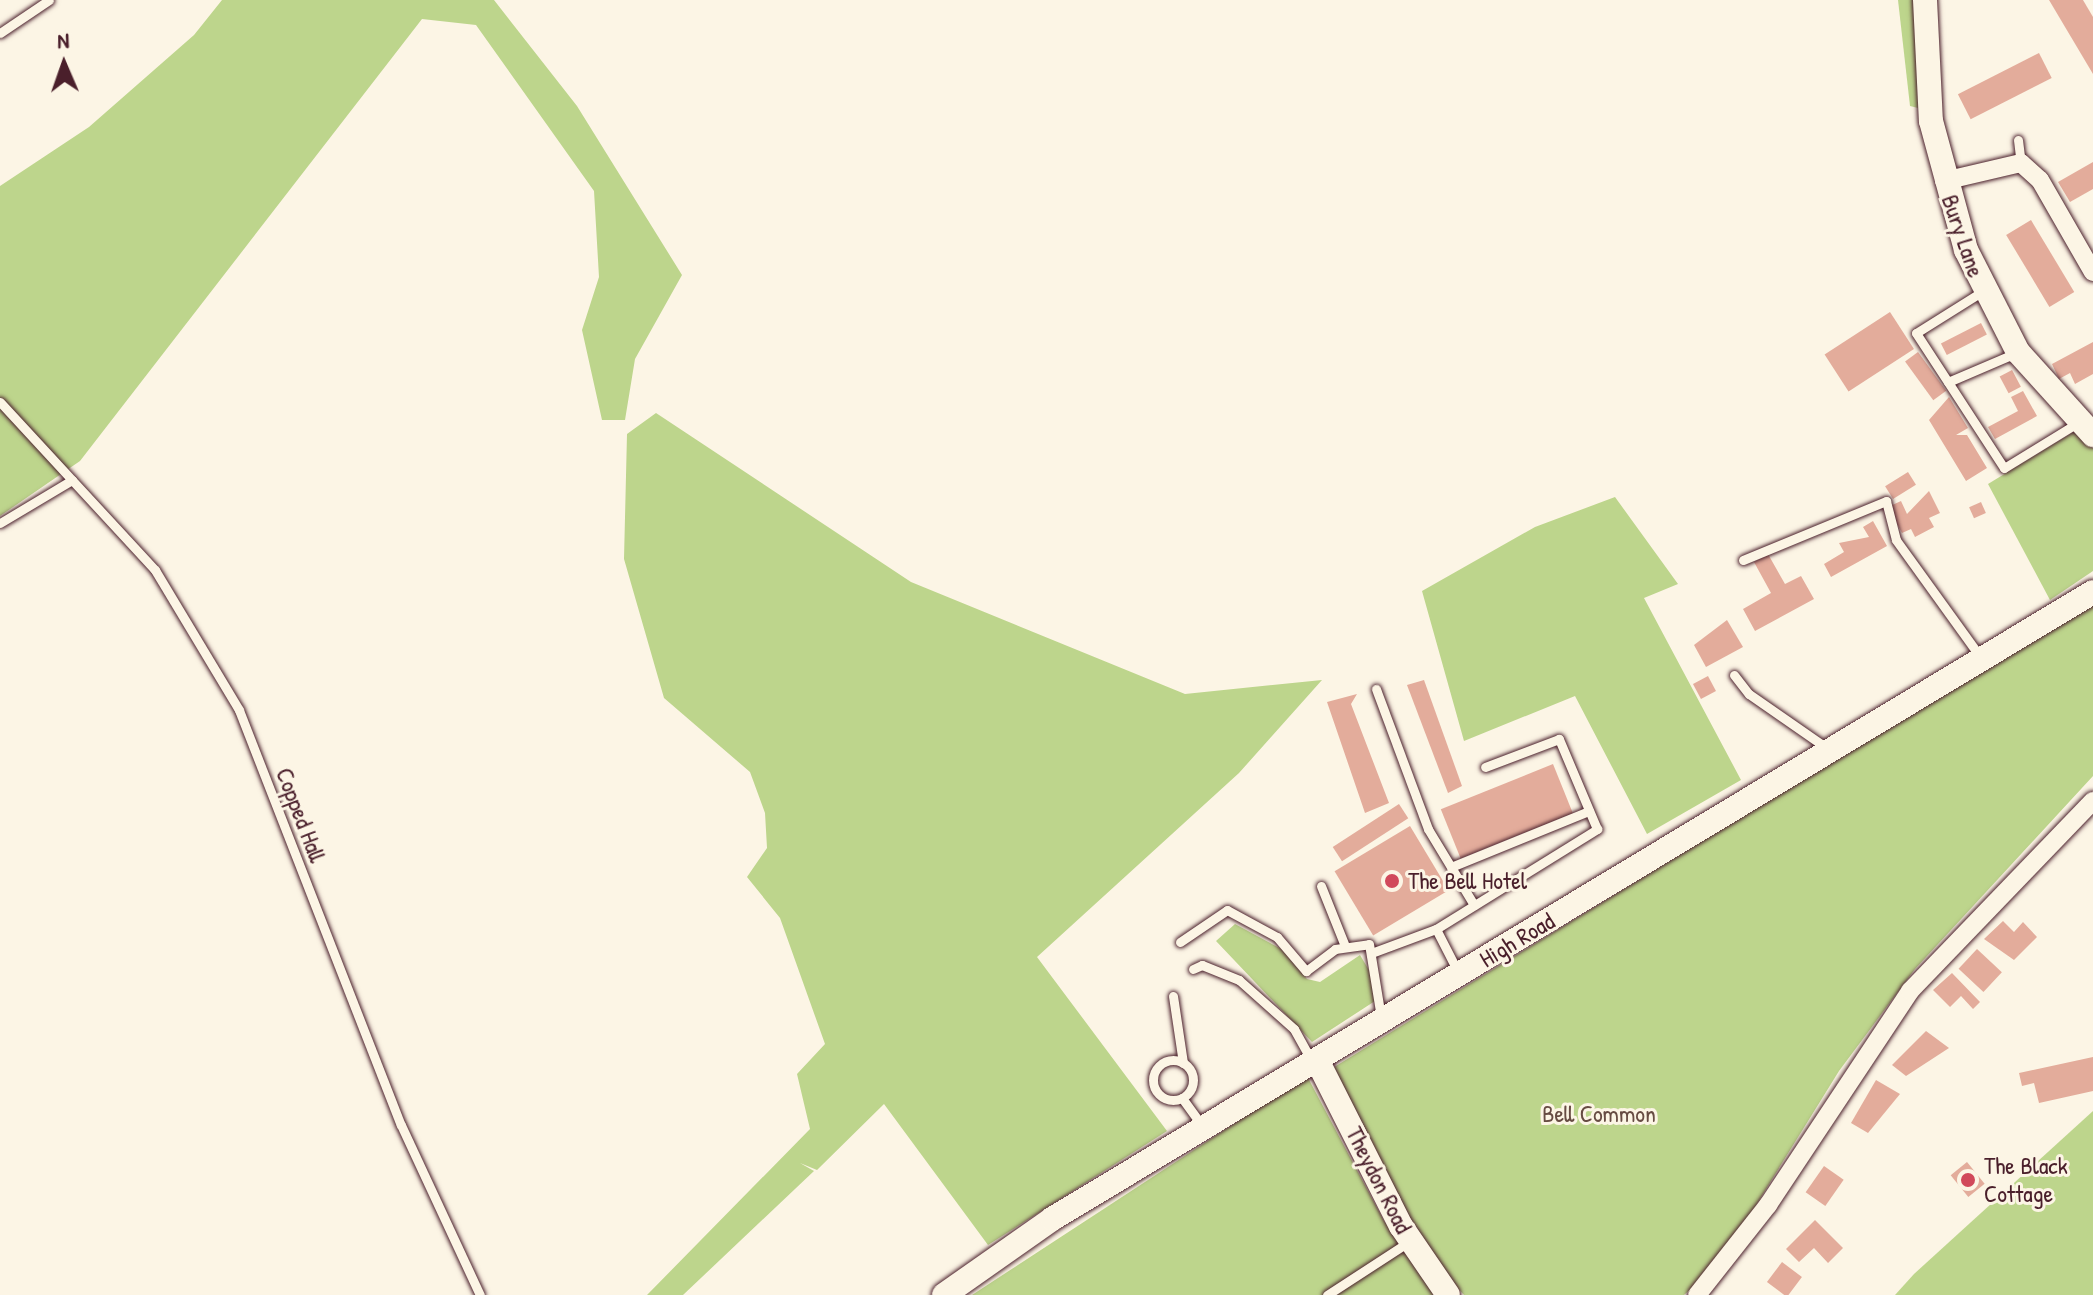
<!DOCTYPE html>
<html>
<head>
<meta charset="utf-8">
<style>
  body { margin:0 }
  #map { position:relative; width:2093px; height:1295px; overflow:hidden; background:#fcf5e5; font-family:"Patrick Hand",sans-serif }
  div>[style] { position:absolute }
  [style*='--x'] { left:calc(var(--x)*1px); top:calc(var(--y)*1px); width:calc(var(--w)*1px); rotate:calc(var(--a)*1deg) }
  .green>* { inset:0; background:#bdd58c }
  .building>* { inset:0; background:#e3ac9b; transform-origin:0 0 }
  .roads { filter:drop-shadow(0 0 2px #4a1f2b) drop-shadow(0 0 2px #4a1f2b) }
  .lane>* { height:9px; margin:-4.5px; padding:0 4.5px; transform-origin:4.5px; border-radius:4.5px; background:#fcf5e5 }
  .lane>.ring { margin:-4.5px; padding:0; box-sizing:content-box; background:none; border:9px solid #fcf5e5; border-radius:50% }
  .street>* { height:18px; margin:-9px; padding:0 9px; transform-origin:9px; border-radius:9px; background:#fcf5e5 }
  .secondary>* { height:24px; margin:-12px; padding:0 12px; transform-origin:12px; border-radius:12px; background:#fcf5e5 }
  .dots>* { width:22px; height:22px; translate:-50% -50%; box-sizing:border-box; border:4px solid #fcf5e5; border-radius:50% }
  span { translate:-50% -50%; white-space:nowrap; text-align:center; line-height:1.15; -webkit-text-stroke:6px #fcf5e5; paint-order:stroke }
  .street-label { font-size:24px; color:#4a1f2b }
  .poi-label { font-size:24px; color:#4a1f2b }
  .left { translate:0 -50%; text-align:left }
  .park-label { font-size:24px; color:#674c43 }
  .north { position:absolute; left:24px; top:24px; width:80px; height:80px; -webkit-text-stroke:6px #fcf5e5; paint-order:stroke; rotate:358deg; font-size:22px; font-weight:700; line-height:32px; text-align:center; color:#4a1f2b }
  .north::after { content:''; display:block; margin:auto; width:28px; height:36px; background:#4a1f2b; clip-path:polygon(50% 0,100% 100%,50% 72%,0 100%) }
</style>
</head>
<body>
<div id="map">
  <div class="green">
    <div style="clip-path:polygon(222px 0,494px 0,577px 106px,682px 275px,635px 359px,625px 420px,602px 420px,582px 330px,599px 277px,594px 191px,476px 25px,422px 19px,80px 461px,0 516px,0 186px,89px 127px,194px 35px)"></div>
    <div style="clip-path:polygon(1898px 0,1916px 0,1918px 108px,1910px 106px)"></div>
    <div style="clip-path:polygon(656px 413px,911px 582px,1185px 694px,1322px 680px,1239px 773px,1037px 957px,1167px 1131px,988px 1245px,884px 1104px,817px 1170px,800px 1163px,814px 1171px,683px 1295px,647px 1295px,810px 1129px,797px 1074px,825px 1044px,780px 918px,747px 877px,767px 848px,765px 813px,750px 772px,664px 698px,624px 559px,627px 434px)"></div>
    <div style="clip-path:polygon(2075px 431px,2093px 448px,2093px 571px,2050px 600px,1988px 484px)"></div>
    <div style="clip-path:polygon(1615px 497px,1678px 584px,1644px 598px,1741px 780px,1647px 834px,1575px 696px,1464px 741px,1422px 591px,1535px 527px)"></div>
    <div style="clip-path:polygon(2093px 601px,2093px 776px,1915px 969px,1839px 1071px,1719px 1265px,1684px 1295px,1464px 1295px,1428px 1257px,1331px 1069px)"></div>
    <div style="clip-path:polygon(1235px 924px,1283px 950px,1307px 979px,1320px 982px,1360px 955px,1373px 977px,1375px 1001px,1312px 1042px,1216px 941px)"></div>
    <div style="clip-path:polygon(1307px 1076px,1384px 1221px,1441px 1295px,972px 1295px)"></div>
    <div style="clip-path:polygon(2093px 1111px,2093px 1295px,1895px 1295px,1914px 1274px)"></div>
  </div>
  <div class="building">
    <div style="clip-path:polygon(2049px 0,2083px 0,2093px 17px,2093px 74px)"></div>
    <div style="left:2039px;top:53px;width:28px;height:91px;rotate:63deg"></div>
    <div style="clip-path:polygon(2093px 162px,2093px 189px,2070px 202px,2058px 182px)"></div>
    <div style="left:2031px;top:220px;width:84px;height:29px;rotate:59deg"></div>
    <div style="left:1890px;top:312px;width:44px;height:78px;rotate:57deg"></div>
    <div style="left:1981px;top:323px;width:13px;height:45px;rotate:63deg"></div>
    <div style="clip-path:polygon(2093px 342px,2093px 374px,2075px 384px,2070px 373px,2059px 379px,2052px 364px)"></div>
    <div style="left:1918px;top:352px;width:48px;height:16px;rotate:54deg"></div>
    <div style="left:2012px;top:370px;width:19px;height:14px;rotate:62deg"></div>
    <div style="clip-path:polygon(2023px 391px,2037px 416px,1995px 439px,1988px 427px,2018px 411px,2011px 397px)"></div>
    <div style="clip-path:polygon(1949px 397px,1968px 428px,1956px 435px,1967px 435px,1987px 468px,1966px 481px,1929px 420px)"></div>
    <div style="left:1908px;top:472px;width:15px;height:27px;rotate:58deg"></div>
    <div style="clip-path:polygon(1929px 491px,1940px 513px,1929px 518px,1934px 527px,1915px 537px,1911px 529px,1902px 533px,1888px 507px,1901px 501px,1907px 514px)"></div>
    <div style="left:1981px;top:502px;width:12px;height:13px;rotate:66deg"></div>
    <div style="clip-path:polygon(1873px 521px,1887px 546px,1831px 577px,1824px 564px,1844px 552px,1839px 543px,1869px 537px,1863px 527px)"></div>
    <div style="clip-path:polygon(1768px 554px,1785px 584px,1801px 576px,1814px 599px,1755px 631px,1743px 609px,1771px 593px,1754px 562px)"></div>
    <div style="clip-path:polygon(1727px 620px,1743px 647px,1706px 667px,1694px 645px)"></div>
    <div style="left:1708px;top:676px;width:17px;height:17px;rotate:62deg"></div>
    <div style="clip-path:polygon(1424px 680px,1462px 786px,1448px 793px,1407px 685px)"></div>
    <div style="clip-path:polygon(1357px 694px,1351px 704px,1389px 803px,1365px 813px,1327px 702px)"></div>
    <div style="left:1553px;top:764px;width:53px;height:121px;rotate:68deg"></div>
    <div style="left:1399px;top:804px;width:17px;height:79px;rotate:57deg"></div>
    <div style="left:1410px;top:826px;width:75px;height:88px;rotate:59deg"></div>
    <div style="clip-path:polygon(2003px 921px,2014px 932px,2023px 922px,2037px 937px,2014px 960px,1984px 939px)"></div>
    <div style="left:1977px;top:949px;width:34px;height:27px;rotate:43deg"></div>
    <div style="clip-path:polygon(1952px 973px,1980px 1002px,1973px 1009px,1961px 996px,1950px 1007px,1933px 990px)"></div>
    <div style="clip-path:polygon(1926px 1031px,1949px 1048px,1906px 1076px,1892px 1065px)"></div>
    <div style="clip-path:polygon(2093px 1057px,2093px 1091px,2039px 1103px,2034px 1083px,2022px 1086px,2019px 1073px)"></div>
    <div style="clip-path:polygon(1876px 1080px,1900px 1094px,1868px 1133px,1851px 1123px)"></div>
    <div style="left:1967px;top:1162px;width:28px;height:21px;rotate:51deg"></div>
    <div style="left:1824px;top:1166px;width:24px;height:32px;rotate:35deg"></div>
    <div style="clip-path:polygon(1815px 1220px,1843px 1248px,1828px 1263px,1814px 1248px,1799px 1262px,1786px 1249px)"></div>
    <div style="left:1782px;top:1262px;width:25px;height:25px;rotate:37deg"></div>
  </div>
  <div class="roads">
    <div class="lane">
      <div style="--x:0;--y:33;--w:59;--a:-34"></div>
      <div style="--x:2018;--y:140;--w:23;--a:83"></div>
      <div style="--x:1983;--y:291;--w:79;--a:147.9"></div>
      <div style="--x:1916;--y:333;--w:161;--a:56.9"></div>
      <div style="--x:2004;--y:468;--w:88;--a:-31.5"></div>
      <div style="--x:1948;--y:382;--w:76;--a:-23.2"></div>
      <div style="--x:0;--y:402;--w:229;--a:47.3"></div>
      <div style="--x:155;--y:570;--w:163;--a:59"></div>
      <div style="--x:239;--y:710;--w:445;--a:68.7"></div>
      <div style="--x:401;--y:1125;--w:187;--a:65.1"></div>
      <div style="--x:0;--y:523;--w:84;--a:-30.8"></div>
      <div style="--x:1743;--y:560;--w:155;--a:-22.4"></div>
      <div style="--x:1886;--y:501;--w:40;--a:75.6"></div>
      <div style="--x:1896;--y:540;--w:145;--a:54.2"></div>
      <div style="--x:1734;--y:675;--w:24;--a:52"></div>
      <div style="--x:1749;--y:694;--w:96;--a:34.8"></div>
      <div style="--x:1376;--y:689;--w:149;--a:69.6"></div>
      <div style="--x:1428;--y:829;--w:89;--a:58.8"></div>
      <div style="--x:1451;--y:867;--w:149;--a:-22.1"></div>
      <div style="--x:1321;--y:886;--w:65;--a:68.2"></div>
      <div style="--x:1180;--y:942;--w:57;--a:-34.2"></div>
      <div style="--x:1227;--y:910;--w:57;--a:28.4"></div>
      <div style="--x:1277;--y:937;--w:45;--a:49.5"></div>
      <div style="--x:1306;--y:971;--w:36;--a:-37"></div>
      <div style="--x:1335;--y:949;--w:34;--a:-8"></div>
      <div style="--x:1369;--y:944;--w:74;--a:80.7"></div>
      <div style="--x:1374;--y:952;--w:66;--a:-20.4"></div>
      <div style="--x:1193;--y:969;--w:10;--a:-24"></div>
      <div style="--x:1202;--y:965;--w:40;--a:22"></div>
      <div style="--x:1239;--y:980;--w:74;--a:41.7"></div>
      <div style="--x:1294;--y:1029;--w:37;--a:61"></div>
      <div style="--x:1458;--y:972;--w:48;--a:-117.1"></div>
      <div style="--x:1436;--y:929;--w:190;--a:-31.8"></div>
      <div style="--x:1597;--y:829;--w:98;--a:-112.9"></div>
      <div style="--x:1559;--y:739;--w:79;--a:159.3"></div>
      <div style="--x:1173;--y:996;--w:68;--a:81.5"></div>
      <div class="ring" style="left:1153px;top:1060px;width:31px;height:31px"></div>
      <div style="--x:1182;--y:1098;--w:34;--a:54"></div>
      <div style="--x:1327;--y:1295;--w:99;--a:-33"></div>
    </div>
    <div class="street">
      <div style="--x:1944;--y:181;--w:79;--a:-13.2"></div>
      <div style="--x:2021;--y:163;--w:25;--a:42"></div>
      <div style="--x:2040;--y:180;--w:106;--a:60.1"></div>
      <div style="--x:1697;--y:1295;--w:115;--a:-51.7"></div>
      <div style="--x:1768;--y:1205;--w:257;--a:-56.4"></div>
      <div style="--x:1910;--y:991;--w:264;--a:-46.1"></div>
    </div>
    <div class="secondary">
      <div style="--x:1925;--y:0;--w:121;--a:87.2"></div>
      <div style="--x:1931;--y:121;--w:134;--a:74.8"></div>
      <div style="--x:1966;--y:250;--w:114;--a:63"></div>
      <div style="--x:2018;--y:352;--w:112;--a:47.9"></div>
      <div style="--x:1317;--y:1060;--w:186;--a:63.2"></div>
      <div style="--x:1401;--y:1226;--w:83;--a:55.7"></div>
      <div style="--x:944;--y:1295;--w:132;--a:-35.1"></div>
      <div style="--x:1052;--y:1219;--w:1215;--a:-31.06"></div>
    </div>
  </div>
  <div class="dots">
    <div style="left:1392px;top:881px;background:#d1495b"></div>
    <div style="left:1968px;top:1180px;background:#d1495b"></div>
  </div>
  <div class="street-label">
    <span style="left:1963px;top:236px;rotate:71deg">Bury Lane</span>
    <span style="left:301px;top:815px;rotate:69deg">Copped Hall</span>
    <span style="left:1517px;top:940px;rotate:-31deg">High Road</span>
    <span style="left:1379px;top:1180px;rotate:63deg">Theydon Road</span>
  </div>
  <div class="poi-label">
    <span class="left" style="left:1408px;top:881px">The Bell Hotel</span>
    <span class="left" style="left:1984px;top:1180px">The Black<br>Cottage</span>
  </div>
  <div class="park-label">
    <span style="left:1599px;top:1114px">Bell Common</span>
  </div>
  <div class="north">N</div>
</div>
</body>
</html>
